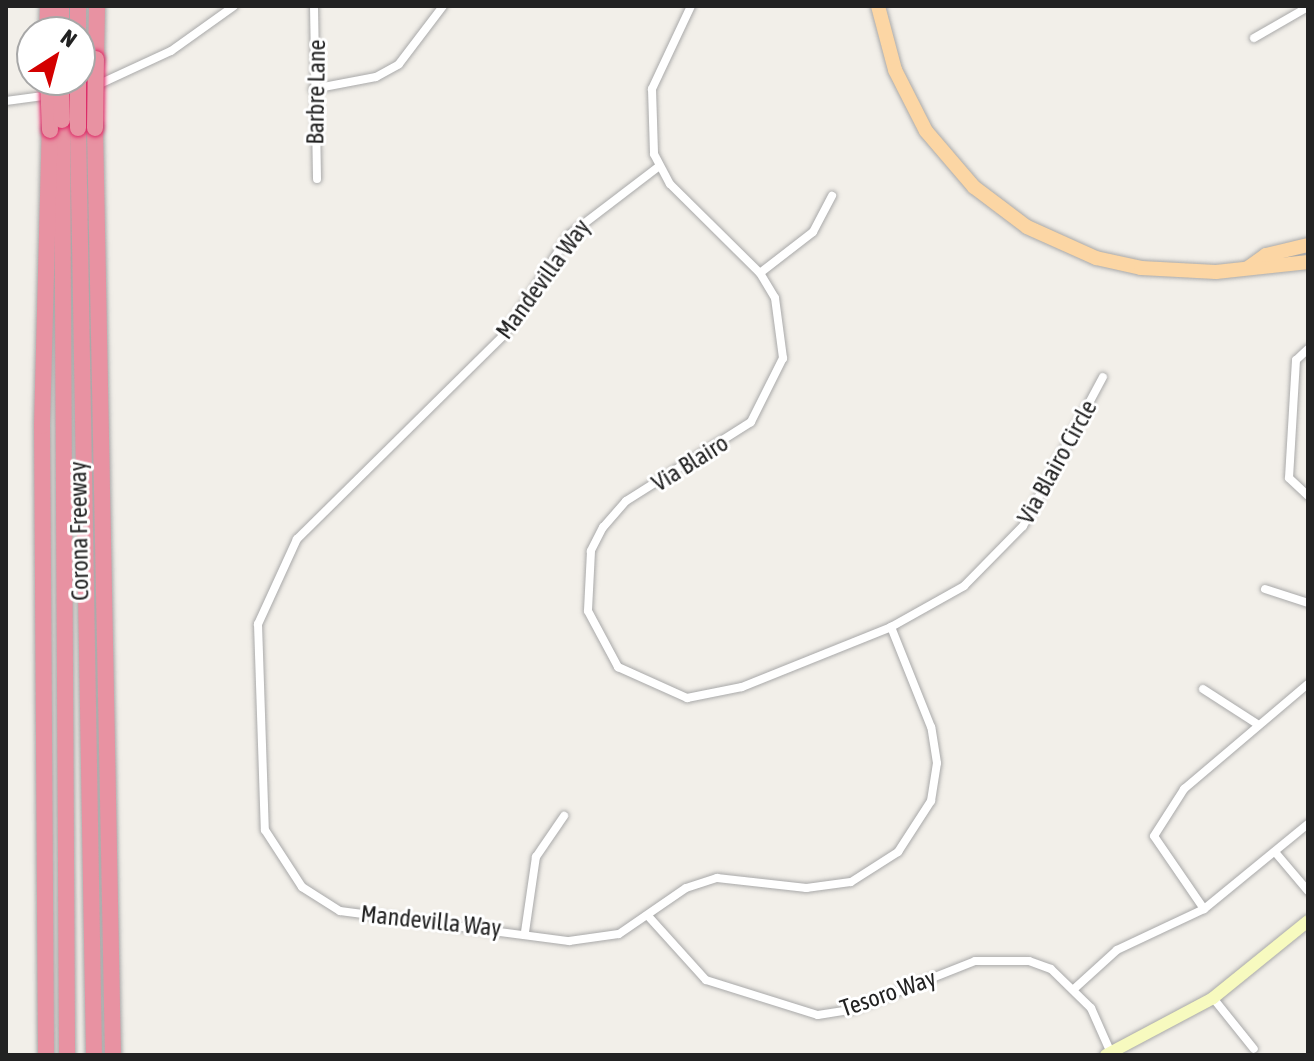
<!DOCTYPE html>
<html>
<head>
<meta charset="utf-8">
<style>
  body { margin:0 }
  #map { position:relative; width:1314px; height:1061px; overflow:hidden; background:#f2efe9; font-family:"Asap Condensed",sans-serif }
  div>[style] { position:absolute }
  [style*='--x'] { left:calc(var(--x)*1px); top:calc(var(--y)*1px); width:calc(var(--w)*1px); rotate:calc(var(--a)*1deg) }
  .roads { filter:drop-shadow(0 0 2px #a9a9a9) drop-shadow(0 0 2px #a9a9a9) }
  .street>* { height:8px; margin:-4px; padding:0 4px; transform-origin:4px; border-radius:4px; background:#fff }
  .secondary>* { height:12px; margin:-6px; padding:0 6px; transform-origin:6px; border-radius:6px; background:#f7fabf }
  .primary>* { height:14px; margin:-7px; padding:0 7px; transform-origin:7px; border-radius:7px; background:#fcd6a4 }
  .highway>* { height:16px; margin:-8px; padding:0 8px; transform-origin:8px; border-radius:8px; background:#e892a2 }
  .bridges { filter:drop-shadow(0 0 2px #dc2a67) drop-shadow(0 0 2px #dc2a67) }
  .highway-bridge>* { height:16px; margin:-8px; padding:0 8px; transform-origin:8px; border-radius:8px; background:#e892a2 }
  span { translate:-50% -50%; white-space:nowrap; text-align:center; line-height:1.15; -webkit-text-stroke:6px #fff; paint-order:stroke }
  .street-label { font-size:24px; color:#222 }
  .frame { position:absolute; inset:0; border:8px solid #222; pointer-events:none }
  .north { position:absolute; left:16px; top:16px; width:80px; height:80px; box-sizing:border-box; background:#fff; border:2px solid #a7a7a7; border-radius:50%; rotate:36deg; font-size:22px; font-weight:700; line-height:32px; text-align:center; color:#222 }
  .north::after { content:''; display:block; margin:auto; width:28px; height:36px; background:#d40000; clip-path:polygon(50% 0,100% 100%,50% 72%,0 100%) }
</style>
</head>
<body>
<div id="map">
  <div class="roads">
    <div class="street">
      <div style="--x:314;--y:6;--w:173;--a:89"></div>
      <div style="--x:691;--y:6;--w:92;--a:115.2"></div>
      <div style="--x:652;--y:89;--w:65;--a:88.2"></div>
      <div style="--x:654;--y:154;--w:34;--a:62"></div>
      <div style="--x:670;--y:184;--w:127;--a:44.7"></div>
      <div style="--x:760;--y:273;--w:29;--a:59"></div>
      <div style="--x:775;--y:298;--w:61;--a:82.4"></div>
      <div style="--x:783;--y:358;--w:72;--a:116.6"></div>
      <div style="--x:751;--y:422;--w:148;--a:147.7"></div>
      <div style="--x:626;--y:501;--w:35;--a:131"></div>
      <div style="--x:603;--y:527;--w:27;--a:117"></div>
      <div style="--x:591;--y:551;--w:60;--a:92.9"></div>
      <div style="--x:588;--y:611;--w:64;--a:61.8"></div>
      <div style="--x:618;--y:667;--w:76;--a:24.2"></div>
      <div style="--x:687;--y:698;--w:56;--a:-11.3"></div>
      <div style="--x:742;--y:687;--w:161;--a:-21.9"></div>
      <div style="--x:891;--y:627;--w:84;--a:-29.3"></div>
      <div style="--x:964;--y:586;--w:84;--a:-45.5"></div>
      <div style="--x:1023;--y:526;--w:169;--a:-61.8"></div>
      <div style="--x:1254;--y:38;--w:62;--a:-29.9"></div>
      <div style="--x:93;--y:87;--w:86;--a:-24.8"></div>
      <div style="--x:171;--y:51;--w:77;--a:-35.5"></div>
      <div style="--x:313;--y:89;--w:64;--a:-10.8"></div>
      <div style="--x:376;--y:77;--w:26;--a:-29"></div>
      <div style="--x:399;--y:64;--w:73;--a:-52.8"></div>
      <div style="--x:6;--y:101;--w:75;--a:-7.7"></div>
      <div style="--x:658;--y:167;--w:112;--a:142.6"></div>
      <div style="--x:569;--y:235;--w:119;--a:123"></div>
      <div style="--x:504;--y:335;--w:291;--a:135.4"></div>
      <div style="--x:297;--y:539;--w:94;--a:114.6"></div>
      <div style="--x:258;--y:624;--w:206;--a:88.1"></div>
      <div style="--x:265;--y:830;--w:68;--a:57"></div>
      <div style="--x:302;--y:887;--w:45;--a:32.3"></div>
      <div style="--x:340;--y:911;--w:231;--a:7.5"></div>
      <div style="--x:569;--y:941;--w:50;--a:-8"></div>
      <div style="--x:619;--y:934;--w:81;--a:-34.5"></div>
      <div style="--x:686;--y:888;--w:33;--a:-18"></div>
      <div style="--x:717;--y:878;--w:90;--a:6.4"></div>
      <div style="--x:806;--y:888;--w:45;--a:-7.6"></div>
      <div style="--x:851;--y:882;--w:56;--a:-32.6"></div>
      <div style="--x:898;--y:852;--w:61;--a:-57.1"></div>
      <div style="--x:931;--y:801;--w:38;--a:-81"></div>
      <div style="--x:937;--y:763;--w:36;--a:-99"></div>
      <div style="--x:931;--y:727;--w:108;--a:-111.8"></div>
      <div style="--x:760;--y:273;--w:67;--a:-37.7"></div>
      <div style="--x:813;--y:232;--w:41;--a:-62.2"></div>
      <div style="--x:1308;--y:349;--w:16;--a:137"></div>
      <div style="--x:1296;--y:360;--w:118;--a:93.4"></div>
      <div style="--x:1289;--y:478;--w:26;--a:43"></div>
      <div style="--x:1265;--y:589;--w:45;--a:18"></div>
      <div style="--x:1203;--y:689;--w:64;--a:32.9"></div>
      <div style="--x:1275;--y:852;--w:51;--a:49.8"></div>
      <div style="--x:1204;--y:909;--w:88;--a:-124.4"></div>
      <div style="--x:1154;--y:836;--w:56;--a:-57.4"></div>
      <div style="--x:1184;--y:789;--w:162;--a:-40.3"></div>
      <div style="--x:649;--y:917;--w:85;--a:47.9"></div>
      <div style="--x:706;--y:980;--w:117;--a:17.4"></div>
      <div style="--x:818;--y:1015;--w:36;--a:-9"></div>
      <div style="--x:854;--y:1009;--w:130;--a:-21.6"></div>
      <div style="--x:975;--y:961;--w:54;--a:0"></div>
      <div style="--x:1029;--y:961;--w:23;--a:20"></div>
      <div style="--x:1051;--y:969;--w:56;--a:44.3"></div>
      <div style="--x:1091;--y:1008;--w:49;--a:66"></div>
      <div style="--x:525;--y:932;--w:76;--a:-81.7"></div>
      <div style="--x:536;--y:857;--w:50;--a:-55.7"></div>
      <div style="--x:1074;--y:989;--w:58;--a:-42.2"></div>
      <div style="--x:1117;--y:950;--w:96;--a:-25.2"></div>
      <div style="--x:1204;--y:909;--w:134;--a:-39.3"></div>
      <div style="--x:1213;--y:998;--w:65;--a:51.2"></div>
    </div>
    <div class="secondary">
      <div style="--x:1106;--y:1055;--w:121;--a:-28"></div>
      <div style="--x:1213;--y:998;--w:122;--a:-39"></div>
    </div>
    <div class="primary">
      <div style="--x:878;--y:6;--w:66;--a:75.1"></div>
      <div style="--x:895;--y:70;--w:68;--a:63.1"></div>
      <div style="--x:926;--y:131;--w:74;--a:49.4"></div>
      <div style="--x:974;--y:187;--w:66;--a:37"></div>
      <div style="--x:1027;--y:227;--w:76;--a:24.2"></div>
      <div style="--x:1096;--y:258;--w:46;--a:12.5"></div>
      <div style="--x:1141;--y:268;--w:75;--a:3.1"></div>
      <div style="--x:1216;--y:272;--w:93;--a:-6.2"></div>
      <div style="--x:1248;--y:268;--w:22;--a:-36"></div>
      <div style="--x:1266;--y:255;--w:43;--a:-13.4"></div>
    </div>
    <div class="highway">
      <div style="--x:61;--y:6;--w:26;--a:90"></div>
      <div style="--x:47;--y:32;--w:26;--a:-88"></div>
      <div style="--x:78;--y:32;--w:26;--a:-90"></div>
      <div style="--x:96;--y:59;--w:53;--a:-88.9"></div>
      <div style="--x:62;--y:120;--w:935;--a:89.69"></div>
      <div style="--x:78;--y:128;--w:927;--a:89.01"></div>
      <div style="--x:95;--y:128;--w:927;--a:88.89"></div>
      <div style="--x:46;--y:1055;--w:629;--a:-90.36"></div>
      <div style="--x:42;--y:426;--w:296;--a:-88.5"></div>
    </div>
  </div>
  <div class="bridges">
    <div class="highway-bridge">
      <div style="--x:48;--y:80;--w:50;--a:87.7"></div>
      <div style="--x:61;--y:80;--w:40;--a:88.6"></div>
      <div style="--x:78;--y:128;--w:48;--a:-90"></div>
      <div style="--x:95;--y:128;--w:69;--a:-89.2"></div>
    </div>
  </div>
  <div class="street-label">
    <span style="left:316px;top:92px;rotate:-89deg">Barbre Lane</span>
    <span style="left:543px;top:279px;rotate:-54deg">Mandevilla Way</span>
    <span style="left:1057px;top:462px;rotate:-61deg">Via Blairo Circle</span>
    <span style="left:690px;top:463px;rotate:-32deg">Via Blairo</span>
    <span style="left:79px;top:531px;rotate:-91deg">Corona Freeway</span>
    <span style="left:431px;top:921px;rotate:6deg">Mandevilla Way</span>
    <span style="left:888px;top:993px;rotate:-19deg">Tesoro Way</span>
  </div>
  <div class="frame"></div>
  <div class="north">N</div>
</div>
</body>
</html>
